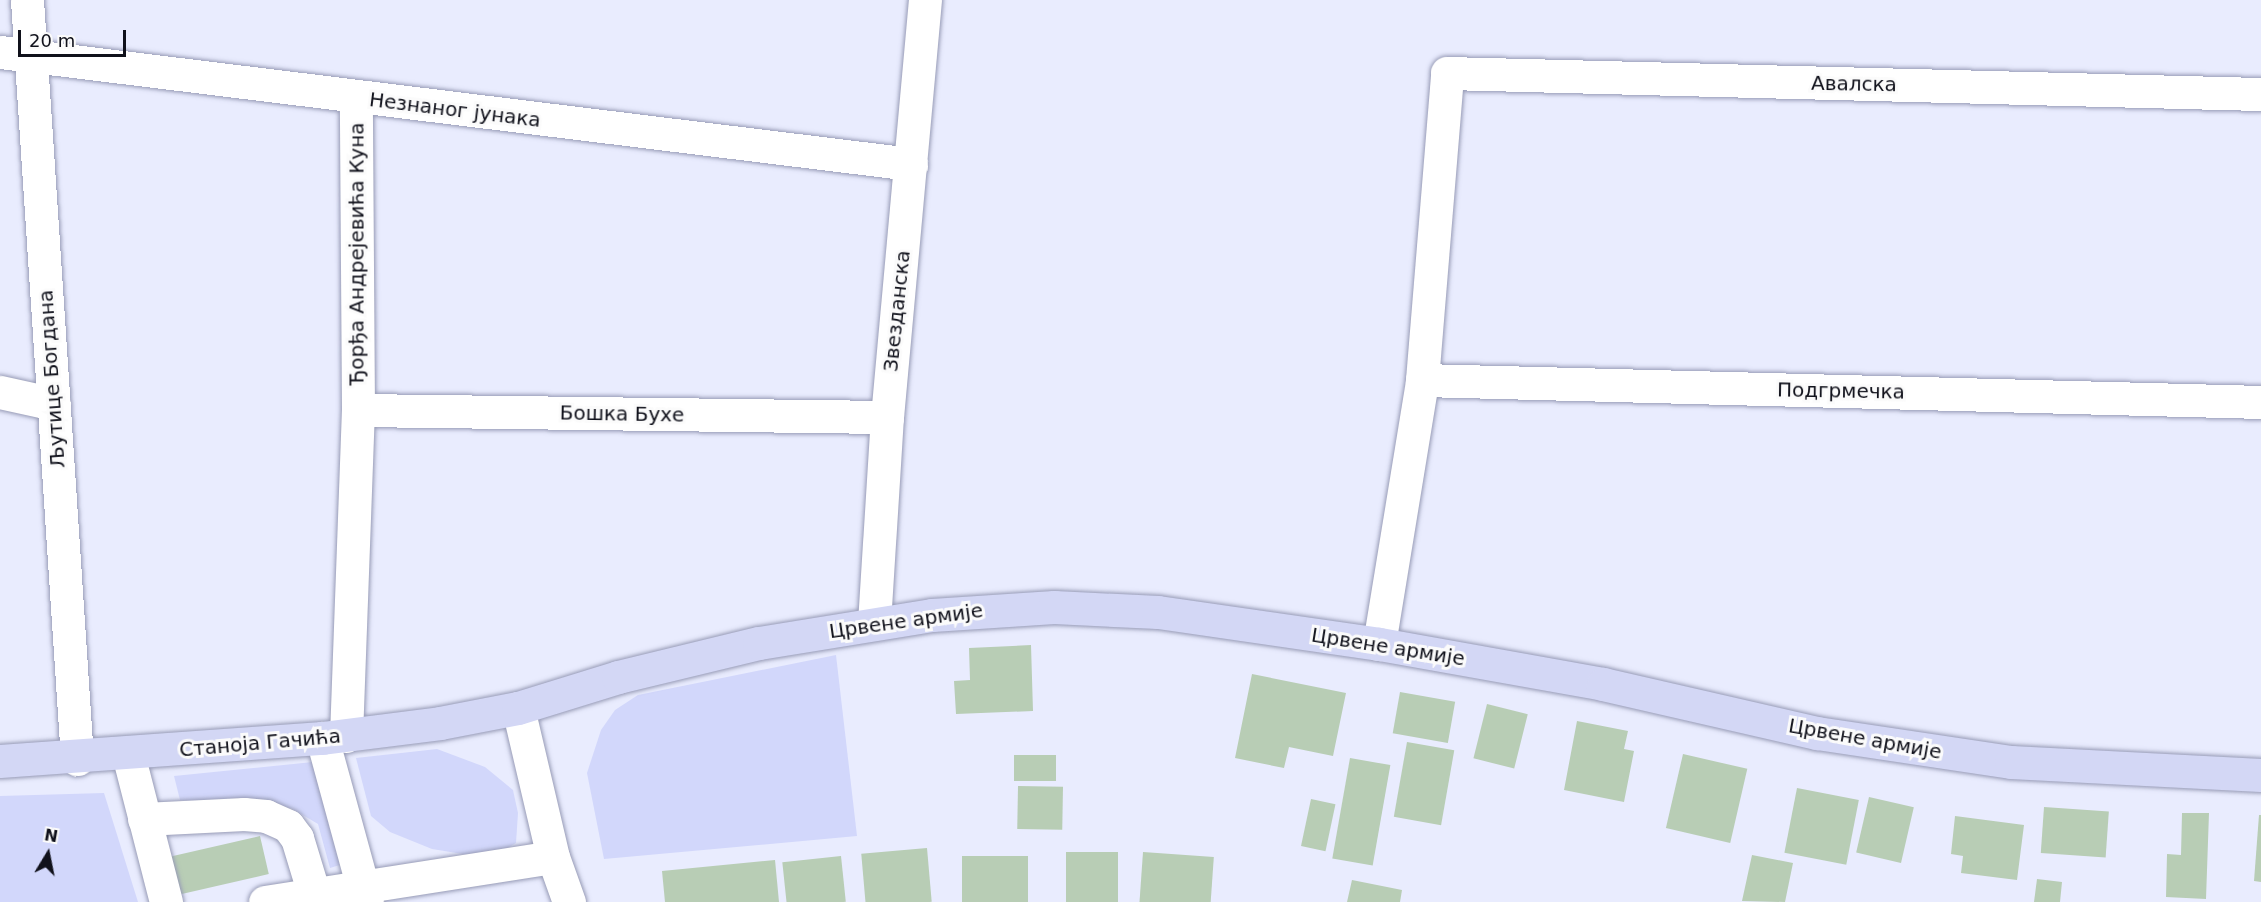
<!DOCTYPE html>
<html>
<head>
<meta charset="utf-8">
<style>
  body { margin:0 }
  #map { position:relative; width:2261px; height:902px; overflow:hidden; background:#e9ecfe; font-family:"DejaVu Sans",sans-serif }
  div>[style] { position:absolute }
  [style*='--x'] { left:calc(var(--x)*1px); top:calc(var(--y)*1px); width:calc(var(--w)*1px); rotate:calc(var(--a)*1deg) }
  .green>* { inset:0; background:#d2d7fb }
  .building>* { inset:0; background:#b8cdb5; transform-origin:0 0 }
  .roads { filter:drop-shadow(0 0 2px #979bb6) drop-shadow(0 0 2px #979bb6) }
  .minor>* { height:33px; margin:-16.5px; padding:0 16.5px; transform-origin:16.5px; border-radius:16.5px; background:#fff }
  .major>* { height:33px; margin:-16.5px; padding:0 16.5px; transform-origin:16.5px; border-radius:16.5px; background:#d3d7f5 }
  span { translate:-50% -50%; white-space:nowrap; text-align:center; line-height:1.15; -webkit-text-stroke:6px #fbfbfb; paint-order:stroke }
  .street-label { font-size:20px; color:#10111b }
  .north { position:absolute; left:18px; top:824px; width:60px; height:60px; -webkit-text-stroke:4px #fbfbfb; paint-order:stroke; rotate:10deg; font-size:16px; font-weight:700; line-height:24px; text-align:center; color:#10111b }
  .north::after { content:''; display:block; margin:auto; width:21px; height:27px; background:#10111b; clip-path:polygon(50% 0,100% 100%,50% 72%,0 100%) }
  .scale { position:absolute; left:18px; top:30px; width:108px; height:27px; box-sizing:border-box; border:3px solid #10111b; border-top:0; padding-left:8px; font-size:18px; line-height:21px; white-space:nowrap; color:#10111b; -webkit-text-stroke:4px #fbfbfb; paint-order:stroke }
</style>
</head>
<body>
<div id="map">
  <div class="green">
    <div style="clip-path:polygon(836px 655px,857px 836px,604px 859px,587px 773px,601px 730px,615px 710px,638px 695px)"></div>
    <div style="clip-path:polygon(437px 749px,485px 767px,513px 790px,518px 813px,516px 843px,501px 852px,475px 856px,432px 849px,390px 832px,371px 816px,356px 758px)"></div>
    <div style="clip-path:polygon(313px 762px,346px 863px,330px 868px,318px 824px,291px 808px,180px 800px,174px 776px)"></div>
    <div style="clip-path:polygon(104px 793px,138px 902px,0 902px,0 796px)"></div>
  </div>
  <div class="building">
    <div style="clip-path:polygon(1031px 645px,1033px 711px,956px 714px,954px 681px,970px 680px,969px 648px)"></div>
    <div style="clip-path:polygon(1252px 674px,1346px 693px,1333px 756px,1289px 747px,1284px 768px,1235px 758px)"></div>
    <div style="left:1400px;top:692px;width:56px;height:42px;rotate:10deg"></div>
    <div style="left:1487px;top:704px;width:42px;height:56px;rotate:14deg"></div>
    <div style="clip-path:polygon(1577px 721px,1628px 731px,1624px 749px,1634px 751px,1624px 802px,1564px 790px)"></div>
    <div style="left:1407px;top:742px;width:48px;height:76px;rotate:10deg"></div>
    <div style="left:1683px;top:754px;width:66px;height:76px;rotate:13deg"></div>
    <div style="left:1014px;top:755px;width:42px;height:26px"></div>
    <div style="left:1350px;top:758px;width:41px;height:102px;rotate:10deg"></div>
    <div style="left:1018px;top:786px;width:45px;height:43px;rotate:1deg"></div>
    <div style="left:1797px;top:788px;width:63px;height:66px;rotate:11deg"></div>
    <div style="left:1869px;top:797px;width:46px;height:57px;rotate:13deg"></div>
    <div style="left:1311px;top:799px;width:25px;height:48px;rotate:12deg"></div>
    <div style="left:2044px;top:807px;width:65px;height:46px;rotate:4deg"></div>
    <div style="clip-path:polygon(2182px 813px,2209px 813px,2206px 899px,2166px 897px,2167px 854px,2181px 855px)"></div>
    <div style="clip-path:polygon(2259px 815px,2261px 815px,2261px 882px,2254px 881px)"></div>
    <div style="clip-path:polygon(1955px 816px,2024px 825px,2017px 880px,1961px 873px,1963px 856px,1951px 854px)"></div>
    <div style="left:260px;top:836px;width:39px;height:96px;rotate:77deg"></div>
    <div style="left:927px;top:848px;width:54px;height:66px;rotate:85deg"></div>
    <div style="left:1066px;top:852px;width:52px;height:50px"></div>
    <div style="left:1143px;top:852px;width:71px;height:50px;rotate:4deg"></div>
    <div style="clip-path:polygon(1752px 855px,1793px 863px,1785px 902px,1742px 901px)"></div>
    <div style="left:841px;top:856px;width:46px;height:59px;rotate:84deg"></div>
    <div style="left:1028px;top:856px;width:46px;height:66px;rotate:90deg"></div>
    <div style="clip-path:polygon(775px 860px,779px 902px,665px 902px,662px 871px)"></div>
    <div style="clip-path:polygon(2037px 879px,2062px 882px,2060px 902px,2034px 902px)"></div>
    <div style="clip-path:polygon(1352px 880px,1402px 890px,1400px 902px,1347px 902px)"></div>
  </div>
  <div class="roads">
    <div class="minor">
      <div style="--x:27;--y:0;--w:761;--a:86.23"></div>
      <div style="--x:0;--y:52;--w:918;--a:7.01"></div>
      <div style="--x:1422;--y:380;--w:839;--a:1.5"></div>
      <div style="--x:0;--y:392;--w:55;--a:12.5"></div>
      <div style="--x:358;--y:410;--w:529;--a:0.76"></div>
      <div style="--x:874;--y:623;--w:206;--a:-86.4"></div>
      <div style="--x:887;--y:417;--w:419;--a:-84.8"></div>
      <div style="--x:1379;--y:644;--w:267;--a:-80.7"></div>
      <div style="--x:1422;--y:380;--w:308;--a:-85.3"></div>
      <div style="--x:1447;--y:73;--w:814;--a:1.48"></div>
      <div style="--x:518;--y:708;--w:153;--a:76.8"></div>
      <div style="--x:553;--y:857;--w:48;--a:70.4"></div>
      <div style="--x:346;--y:736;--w:326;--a:-87.9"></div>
      <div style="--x:358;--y:410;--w:312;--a:-90.4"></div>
      <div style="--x:322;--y:738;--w:170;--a:74.7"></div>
      <div style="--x:128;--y:754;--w:153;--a:75.6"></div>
      <div style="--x:144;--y:819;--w:100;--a:-2.9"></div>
      <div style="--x:244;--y:814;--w:22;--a:5"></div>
      <div style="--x:266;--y:816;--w:24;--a:24"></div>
      <div style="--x:288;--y:826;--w:15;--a:53"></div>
      <div style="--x:297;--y:838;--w:59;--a:73.1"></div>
      <div style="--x:265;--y:902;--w:291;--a:-8.9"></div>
    </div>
    <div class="major">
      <div style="--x:0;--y:761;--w:323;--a:-4.1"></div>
      <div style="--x:322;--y:738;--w:119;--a:-7.2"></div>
      <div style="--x:440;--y:723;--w:79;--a:-10.9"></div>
      <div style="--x:518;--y:708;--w:105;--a:-17.2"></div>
      <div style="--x:618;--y:677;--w:145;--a:-13.6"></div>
      <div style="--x:759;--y:643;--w:175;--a:-9.2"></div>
      <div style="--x:932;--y:615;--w:122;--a:-3.8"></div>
      <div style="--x:1054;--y:607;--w:104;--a:2.8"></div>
      <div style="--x:1158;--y:612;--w:223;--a:8.2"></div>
      <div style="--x:1379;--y:644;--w:228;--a:10.1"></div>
      <div style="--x:1603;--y:684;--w:220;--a:12.9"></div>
      <div style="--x:1817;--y:733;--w:196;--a:8.5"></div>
      <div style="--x:2011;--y:762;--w:250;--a:3"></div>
    </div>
  </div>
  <div class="street-label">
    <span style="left:1854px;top:84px;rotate:1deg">Авалска</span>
    <span style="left:455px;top:110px;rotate:7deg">Незнаног јунака</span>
    <span style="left:357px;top:254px;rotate:-90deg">Ђорђа Андрејевића Куна</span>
    <span style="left:897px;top:311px;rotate:-84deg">Звезданска</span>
    <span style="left:52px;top:379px;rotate:-94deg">Љутице Богдана</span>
    <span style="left:1841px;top:391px;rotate:1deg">Подгрмечка</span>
    <span style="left:622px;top:414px;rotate:1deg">Бошка Бухе</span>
    <span style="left:906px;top:621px;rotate:-8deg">Црвене армије</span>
    <span style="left:1388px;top:647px;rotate:9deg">Црвене армије</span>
    <span style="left:1865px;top:739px;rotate:10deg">Црвене армије</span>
    <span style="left:260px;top:743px;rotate:-5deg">Станоја Гачића</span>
  </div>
  <div class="north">N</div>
  <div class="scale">20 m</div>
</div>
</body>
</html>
